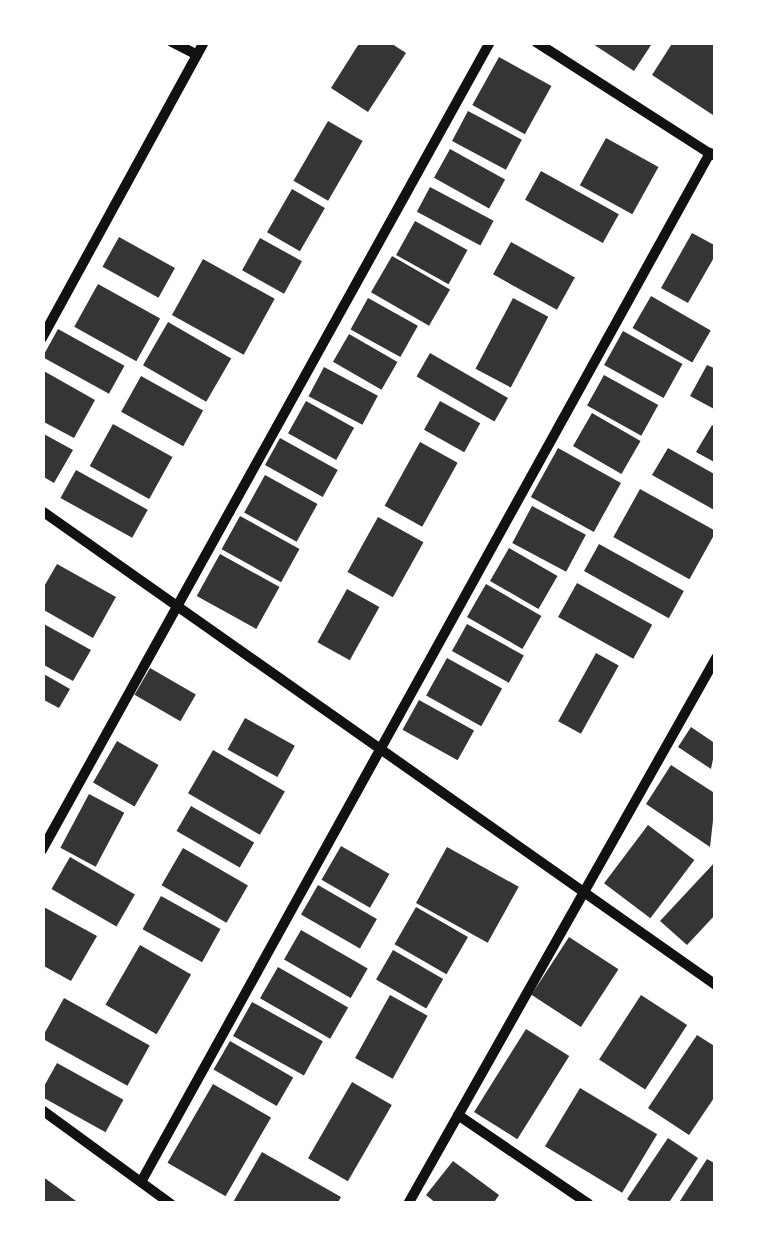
<!DOCTYPE html>
<html>
<head>
<meta charset="utf-8">
<style>
  body { margin:0 }
  #map { position:relative; width:758px; height:1246px; overflow:hidden; background:#fff; font-family:Montserrat,sans-serif }
  div>[style] { position:absolute }
  [style*='--x'] { left:calc(var(--x)*1px); top:calc(var(--y)*1px); width:calc(var(--w)*1px); rotate:calc(var(--a)*1deg) }
  .building>* { inset:0; background:#353535; transform-origin:0 0 }
  .minor>* { height:10px; margin:-5px; padding:0 5px; transform-origin:5px; border-radius:5px; background:#111 }
  span { translate:-50% -50%; white-space:nowrap; text-align:center; line-height:1.15; -webkit-text-stroke:10px #fff; paint-order:stroke }
  .frame { position:absolute; inset:0; border:45px solid #fff; pointer-events:none }
</style>
</head>
<body>
<div id="map">
  <div class="building">
    <div style="clip-path:polygon(360px 42px,389px 42px,406px 53px,368px 112px,331px 88px)"></div>
    <div style="clip-path:polygon(590px 42px,653px 42px,634px 71px)"></div>
    <div style="clip-path:polygon(673px 42px,716px 42px,716px 117px,652px 75px)"></div>
    <div style="left:499px;top:57px;width:60px;height:55px;rotate:29deg"></div>
    <div style="left:468px;top:111px;width:61px;height:34px;rotate:28deg"></div>
    <div style="left:328px;top:121px;width:40px;height:69px;rotate:30deg"></div>
    <div style="left:606px;top:138px;width:60px;height:54px;rotate:29deg"></div>
    <div style="left:450px;top:149px;width:63px;height:33px;rotate:29deg"></div>
    <div style="left:541px;top:171px;width:89px;height:33px;rotate:29deg"></div>
    <div style="left:430px;top:187px;width:72px;height:28px;rotate:28deg"></div>
    <div style="left:292px;top:189px;width:38px;height:50px;rotate:30deg"></div>
    <div style="left:415px;top:221px;width:60px;height:39px;rotate:29deg"></div>
    <div style="clip-path:polygon(692px 233px,716px 246px,716px 254px,688px 303px,661px 288px)"></div>
    <div style="left:119px;top:237px;width:64px;height:34px;rotate:29deg"></div>
    <div style="left:260px;top:238px;width:48px;height:37px;rotate:29deg"></div>
    <div style="left:511px;top:242px;width:73px;height:37px;rotate:29deg"></div>
    <div style="left:392px;top:256px;width:67px;height:42px;rotate:30deg"></div>
    <div style="left:203px;top:259px;width:82px;height:64px;rotate:29deg"></div>
    <div style="left:98px;top:284px;width:71px;height:49px;rotate:29deg"></div>
    <div style="left:651px;top:296px;width:69px;height:37px;rotate:30deg"></div>
    <div style="left:368px;top:298px;width:57px;height:36px;rotate:29deg"></div>
    <div style="left:513px;top:298px;width:40px;height:80px;rotate:28deg"></div>
    <div style="left:168px;top:322px;width:73px;height:50px;rotate:30deg"></div>
    <div style="left:58px;top:329px;width:76px;height:32px;rotate:29deg"></div>
    <div style="left:623px;top:331px;width:68px;height:39px;rotate:29deg"></div>
    <div style="left:349px;top:334px;width:56px;height:32px;rotate:30deg"></div>
    <div style="left:430px;top:353px;width:90px;height:27px;rotate:30deg"></div>
    <div style="clip-path:polygon(707px 365px,716px 369px,716px 410px,690px 396px)"></div>
    <div style="left:324px;top:367px;width:61px;height:33px;rotate:28deg"></div>
    <div style="clip-path:polygon(42px 370px,95px 400px,74px 438px,42px 421px)"></div>
    <div style="left:604px;top:375px;width:62px;height:35px;rotate:29deg"></div>
    <div style="left:141px;top:376px;width:71px;height:41px;rotate:29deg"></div>
    <div style="left:306px;top:401px;width:55px;height:37px;rotate:29deg"></div>
    <div style="left:440px;top:401px;width:46px;height:33px;rotate:29deg"></div>
    <div style="left:592px;top:413px;width:56px;height:38px;rotate:30deg"></div>
    <div style="left:113px;top:424px;width:68px;height:48px;rotate:29deg"></div>
    <div style="clip-path:polygon(712px 425px,716px 427px,716px 463px,696px 452px)"></div>
    <div style="clip-path:polygon(42px 433px,73px 450px,54px 483px,42px 476px)"></div>
    <div style="left:280px;top:438px;width:66px;height:31px;rotate:29deg"></div>
    <div style="left:420px;top:442px;width:43px;height:73px;rotate:29deg"></div>
    <div style="left:558px;top:448px;width:72px;height:56px;rotate:29deg"></div>
    <div style="clip-path:polygon(668px 448px,716px 475px,716px 511px,652px 475px)"></div>
    <div style="left:76px;top:470px;width:82px;height:32px;rotate:29deg"></div>
    <div style="left:265px;top:475px;width:60px;height:43px;rotate:29deg"></div>
    <div style="left:640px;top:489px;width:87px;height:55px;rotate:29deg"></div>
    <div style="left:532px;top:506px;width:61px;height:42px;rotate:28deg"></div>
    <div style="left:240px;top:516px;width:68px;height:38px;rotate:29deg"></div>
    <div style="left:378px;top:517px;width:52px;height:63px;rotate:29deg"></div>
    <div style="left:599px;top:544px;width:97px;height:31px;rotate:29deg"></div>
    <div style="left:509px;top:548px;width:56px;height:38px;rotate:30deg"></div>
    <div style="left:220px;top:554px;width:68px;height:48px;rotate:29deg"></div>
    <div style="clip-path:polygon(57px 564px,116px 597px,93px 638px,42px 609px,42px 590px)"></div>
    <div style="left:577px;top:583px;width:86px;height:39px;rotate:29deg"></div>
    <div style="left:486px;top:584px;width:64px;height:38px;rotate:30deg"></div>
    <div style="left:347px;top:589px;width:37px;height:61px;rotate:29deg"></div>
    <div style="clip-path:polygon(42px 623px,91px 650px,73px 681px,42px 664px)"></div>
    <div style="left:467px;top:624px;width:65px;height:31px;rotate:29deg"></div>
    <div style="left:596px;top:653px;width:26px;height:78px;rotate:29deg"></div>
    <div style="left:447px;top:658px;width:63px;height:43px;rotate:29deg"></div>
    <div style="left:150px;top:668px;width:53px;height:31px;rotate:30deg"></div>
    <div style="clip-path:polygon(42px 673px,70px 689px,59px 708px,42px 699px)"></div>
    <div style="left:419px;top:700px;width:63px;height:34px;rotate:29deg"></div>
    <div style="left:245px;top:718px;width:57px;height:36px;rotate:29deg"></div>
    <div style="clip-path:polygon(691px 727px,716px 744px,711px 769px,678px 747px)"></div>
    <div style="left:117px;top:741px;width:48px;height:48px;rotate:30deg"></div>
    <div style="left:213px;top:750px;width:83px;height:50px;rotate:30deg"></div>
    <div style="clip-path:polygon(671px 765px,716px 794px,710px 847px,646px 804px)"></div>
    <div style="left:89px;top:794px;width:40px;height:61px;rotate:28deg"></div>
    <div style="left:191px;top:806px;width:73px;height:29px;rotate:30deg"></div>
    <div style="left:648px;top:825px;width:58px;height:73px;rotate:37deg"></div>
    <div style="left:341px;top:846px;width:56px;height:39px;rotate:30deg"></div>
    <div style="left:447px;top:847px;width:82px;height:64px;rotate:29deg"></div>
    <div style="left:183px;top:848px;width:75px;height:43px;rotate:30deg"></div>
    <div style="left:70px;top:857px;width:75px;height:37px;rotate:30deg"></div>
    <div style="clip-path:polygon(716px 861px,716px 914px,687px 945px,660px 921px)"></div>
    <div style="left:318px;top:885px;width:68px;height:34px;rotate:30deg"></div>
    <div style="left:161px;top:896px;width:68px;height:38px;rotate:29deg"></div>
    <div style="clip-path:polygon(42px 906px,97px 936px,71px 981px,42px 965px)"></div>
    <div style="left:416px;top:907px;width:60px;height:43px;rotate:30deg"></div>
    <div style="left:301px;top:930px;width:77px;height:34px;rotate:30deg"></div>
    <div style="left:569px;top:937px;width:59px;height:69px;rotate:33deg"></div>
    <div style="left:140px;top:945px;width:59px;height:69px;rotate:30deg"></div>
    <div style="left:393px;top:950px;width:58px;height:34px;rotate:30deg"></div>
    <div style="left:278px;top:967px;width:81px;height:36px;rotate:30deg"></div>
    <div style="left:390px;top:995px;width:43px;height:72px;rotate:29deg"></div>
    <div style="left:641px;top:995px;width:55px;height:77px;rotate:33deg"></div>
    <div style="left:64px;top:998px;width:98px;height:46px;rotate:29deg"></div>
    <div style="left:252px;top:1002px;width:81px;height:39px;rotate:29deg"></div>
    <div style="left:526px;top:1029px;width:51px;height:98px;rotate:32deg"></div>
    <div style="clip-path:polygon(697px 1035px,716px 1047px,716px 1095px,689px 1135px,648px 1108px)"></div>
    <div style="left:230px;top:1041px;width:73px;height:33px;rotate:30deg"></div>
    <div style="left:57px;top:1063px;width:76px;height:37px;rotate:29deg"></div>
    <div style="left:352px;top:1082px;width:46px;height:88px;rotate:30deg"></div>
    <div style="left:213px;top:1084px;width:67px;height:91px;rotate:30deg"></div>
    <div style="left:580px;top:1088px;width:90px;height:68px;rotate:31deg"></div>
    <div style="clip-path:polygon(668px 1138px,698px 1158px,668px 1204px,634px 1204px,627px 1199px)"></div>
    <div style="clip-path:polygon(262px 1152px,341px 1197px,337px 1204px,232px 1204px)"></div>
    <div style="clip-path:polygon(707px 1159px,716px 1164px,716px 1204px,678px 1204px)"></div>
    <div style="clip-path:polygon(453px 1161px,499px 1195px,493px 1204px,437px 1204px,426px 1195px)"></div>
    <div style="clip-path:polygon(42px 1176px,76px 1201px,74px 1204px,42px 1204px)"></div>
  </div>
  <div class="minor">
    <div style="--x:172;--y:42;--w:28;--a:27"></div>
    <div style="--x:536;--y:42;--w:209;--a:32.7"></div>
    <div style="--x:42;--y:338;--w:337;--a:-61.3"></div>
    <div style="--x:42;--y:511;--w:824;--a:35.12"></div>
    <div style="--x:42;--y:850;--w:924;--a:-60.99"></div>
    <div style="--x:42;--y:1110;--w:160;--a:36.1"></div>
    <div style="--x:458;--y:1115;--w:158;--a:34.2"></div>
    <div style="--x:141;--y:1182;--w:1176;--a:-61.06"></div>
    <div style="--x:408;--y:1204;--w:627;--a:-60.57"></div>
  </div>
  <div class="frame"></div>
</div>
</body>
</html>
